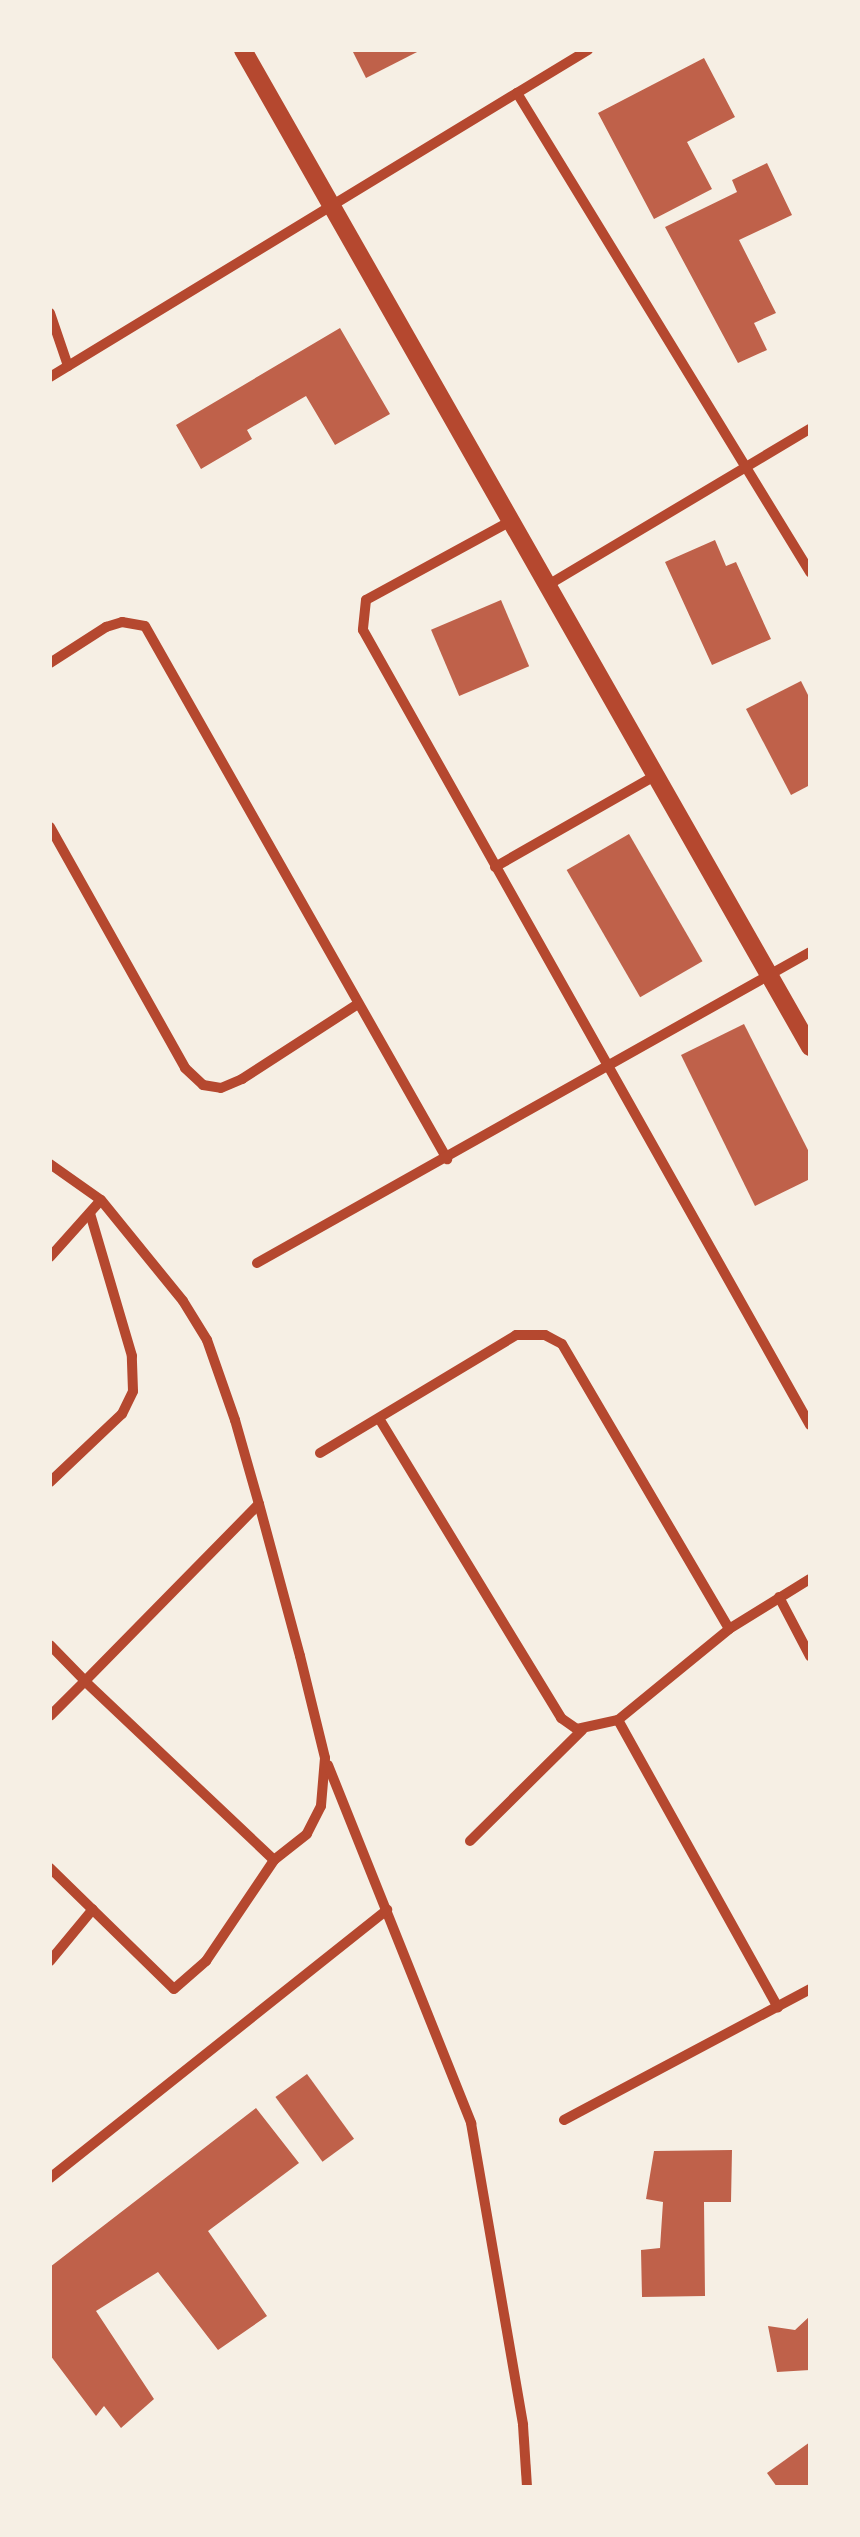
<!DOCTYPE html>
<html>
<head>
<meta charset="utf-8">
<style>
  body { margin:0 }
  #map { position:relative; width:860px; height:2537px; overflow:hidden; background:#f6efe4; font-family:Rubik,sans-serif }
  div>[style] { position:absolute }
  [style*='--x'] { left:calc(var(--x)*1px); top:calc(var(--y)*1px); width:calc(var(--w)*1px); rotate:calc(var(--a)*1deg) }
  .building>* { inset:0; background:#bf614a; transform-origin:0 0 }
  .minor>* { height:10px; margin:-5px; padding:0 5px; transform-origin:5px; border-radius:5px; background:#b5482f }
  .tertiary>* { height:18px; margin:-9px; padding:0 9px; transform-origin:9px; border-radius:9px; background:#b5482f }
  span { translate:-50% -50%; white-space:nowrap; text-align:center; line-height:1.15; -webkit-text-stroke:9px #f6efe4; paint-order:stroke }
  .frame { position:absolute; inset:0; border:52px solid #f6efe4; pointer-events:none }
</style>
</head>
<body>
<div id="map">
  <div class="building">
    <div style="clip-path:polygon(352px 50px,421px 50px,366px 78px)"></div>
    <div style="clip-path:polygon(704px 58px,735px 117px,687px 142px,712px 189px,654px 219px,598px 113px)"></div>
    <div style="clip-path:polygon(767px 163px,792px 215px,739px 240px,776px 313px,754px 323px,767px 350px,738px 363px,665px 227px,737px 192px,732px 180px)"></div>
    <div style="clip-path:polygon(340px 328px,390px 414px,335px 445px,306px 396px,247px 430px,252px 439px,201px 469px,176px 425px)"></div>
    <div style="clip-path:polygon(715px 540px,726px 566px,736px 562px,771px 639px,712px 665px,665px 562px)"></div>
    <div style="left:501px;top:600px;width:72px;height:76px;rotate:67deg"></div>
    <div style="clip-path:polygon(801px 681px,810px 699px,810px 785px,791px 795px,746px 709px)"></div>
    <div style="left:629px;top:834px;width:147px;height:72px;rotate:60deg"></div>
    <div style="clip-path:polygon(744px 1024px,810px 1154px,810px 1179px,755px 1206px,681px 1055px)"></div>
    <div style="left:307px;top:2074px;width:80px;height:39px;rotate:54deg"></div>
    <div style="clip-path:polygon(256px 2108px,299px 2163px,208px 2231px,267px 2316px,218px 2350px,158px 2272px,96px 2311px,154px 2399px,121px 2428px,104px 2406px,96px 2416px,50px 2355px,50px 2267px)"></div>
    <div style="clip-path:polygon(732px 2150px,731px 2202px,704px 2202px,705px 2296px,642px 2297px,641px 2250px,660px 2248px,663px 2202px,646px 2199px,654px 2151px)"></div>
    <div style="clip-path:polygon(810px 2316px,810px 2370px,777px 2372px,768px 2326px,795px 2330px)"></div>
    <div style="clip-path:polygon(810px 2442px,810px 2487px,777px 2487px,767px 2473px)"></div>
  </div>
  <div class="minor">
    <div style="--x:517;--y:93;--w:83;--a:-31.2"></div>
    <div style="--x:50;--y:313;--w:56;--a:71.2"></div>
    <div style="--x:50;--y:377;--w:547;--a:-31.31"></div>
    <div style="--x:517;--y:93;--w:562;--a:58.55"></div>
    <div style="--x:511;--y:521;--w:165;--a:151.4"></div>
    <div style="--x:366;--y:600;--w:30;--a:96"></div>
    <div style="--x:363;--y:630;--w:912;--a:60.65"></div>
    <div style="--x:548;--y:585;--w:305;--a:-30.8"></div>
    <div style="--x:50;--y:663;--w:67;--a:-32.7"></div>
    <div style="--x:106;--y:627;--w:17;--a:-17"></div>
    <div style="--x:122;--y:622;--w:23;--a:10"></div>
    <div style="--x:145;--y:626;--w:613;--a:60.46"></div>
    <div style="--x:50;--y:827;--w:276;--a:60.7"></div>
    <div style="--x:185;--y:1068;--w:25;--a:43"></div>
    <div style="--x:203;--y:1085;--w:18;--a:9"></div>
    <div style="--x:221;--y:1088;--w:23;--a:-23"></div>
    <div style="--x:242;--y:1079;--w:138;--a:-32.9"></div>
    <div style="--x:495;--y:867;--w:185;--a:-29.7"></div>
    <div style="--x:50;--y:1164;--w:62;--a:35.2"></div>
    <div style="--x:101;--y:1200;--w:130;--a:50.9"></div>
    <div style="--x:183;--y:1301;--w:46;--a:58.4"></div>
    <div style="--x:207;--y:1340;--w:85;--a:70.7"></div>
    <div style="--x:235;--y:1420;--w:87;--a:74.1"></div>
    <div style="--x:259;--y:1504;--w:157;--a:74.9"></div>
    <div style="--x:300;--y:1656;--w:105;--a:76.2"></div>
    <div style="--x:325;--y:1758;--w:48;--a:94.8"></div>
    <div style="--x:321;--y:1806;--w:31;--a:117"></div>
    <div style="--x:307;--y:1834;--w:42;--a:141.8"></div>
    <div style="--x:274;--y:1860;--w:260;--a:-136.6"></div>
    <div style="--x:85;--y:1681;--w:248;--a:-45.5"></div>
    <div style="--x:50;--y:1257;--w:76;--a:-48.2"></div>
    <div style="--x:257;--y:1263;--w:634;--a:-29.35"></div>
    <div style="--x:380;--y:1420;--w:349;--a:58.7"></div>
    <div style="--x:561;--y:1718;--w:19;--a:35"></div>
    <div style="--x:577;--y:1729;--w:42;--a:-12.4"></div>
    <div style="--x:618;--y:1720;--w:144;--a:-39.3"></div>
    <div style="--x:729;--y:1629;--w:95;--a:-31.7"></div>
    <div style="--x:320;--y:1453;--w:229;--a:-31"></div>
    <div style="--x:516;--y:1335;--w:29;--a:0"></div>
    <div style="--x:545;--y:1335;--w:19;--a:28"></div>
    <div style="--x:562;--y:1344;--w:330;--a:59.6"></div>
    <div style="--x:50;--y:1482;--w:99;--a:-43.4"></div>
    <div style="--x:122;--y:1414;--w:25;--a:-64"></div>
    <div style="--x:133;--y:1391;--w:35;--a:-92"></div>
    <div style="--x:132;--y:1356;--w:149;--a:-106.4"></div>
    <div style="--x:779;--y:1597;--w:67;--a:62.3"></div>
    <div style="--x:50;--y:1645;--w:50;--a:45.8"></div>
    <div style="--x:85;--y:1681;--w:49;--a:135"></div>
    <div style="--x:618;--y:1720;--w:329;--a:60.9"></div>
    <div style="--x:328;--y:1765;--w:386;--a:68.2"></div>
    <div style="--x:471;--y:2123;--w:306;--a:80.2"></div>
    <div style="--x:523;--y:2425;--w:62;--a:86.3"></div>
    <div style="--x:470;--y:1841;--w:158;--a:-44.7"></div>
    <div style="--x:50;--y:1868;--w:173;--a:44.3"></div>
    <div style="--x:174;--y:1989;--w:43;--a:-41.2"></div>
    <div style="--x:206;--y:1961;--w:122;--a:-56"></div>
    <div style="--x:50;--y:1961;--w:67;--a:-50.4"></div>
    <div style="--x:564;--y:2120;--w:279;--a:-28"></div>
    <div style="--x:50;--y:2178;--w:431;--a:-38.5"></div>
  </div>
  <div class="tertiary">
    <div style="--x:243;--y:50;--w:1147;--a:60.37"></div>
  </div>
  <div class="frame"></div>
</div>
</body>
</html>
